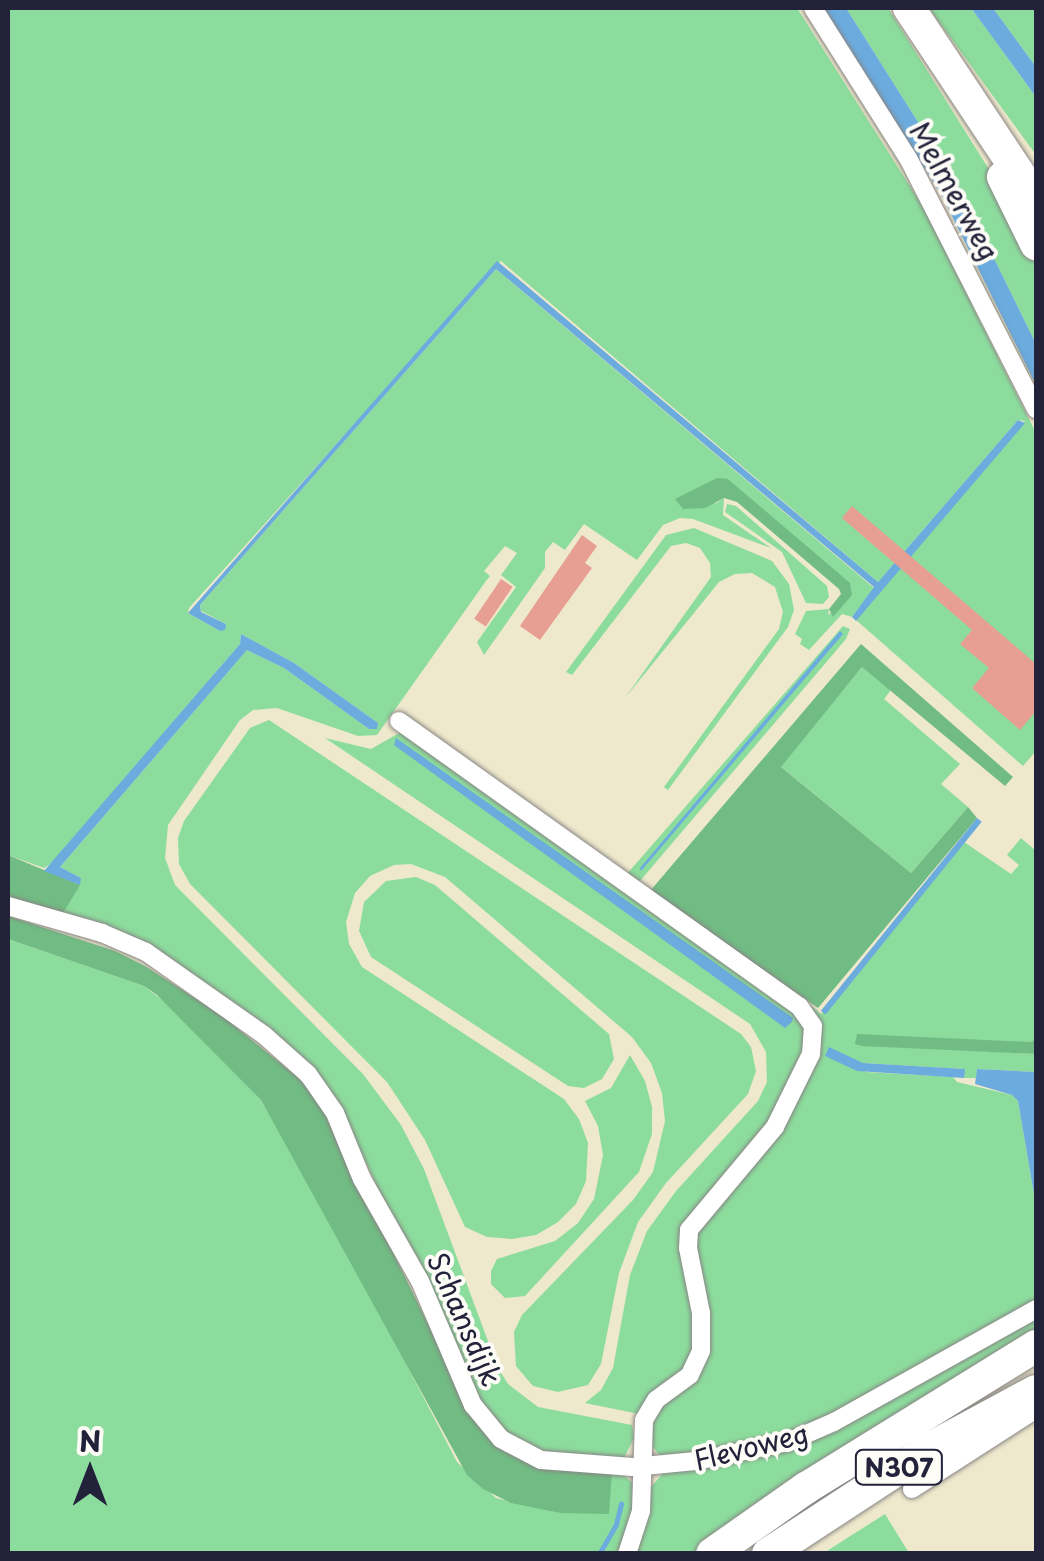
<!DOCTYPE html>
<html>
<head>
<meta charset="utf-8">
<style>
  body { margin:0 }
  #map { position:relative; width:1044px; height:1561px; overflow:hidden; background:#eee8cc; font-family:"Playpen Sans",sans-serif }
  div>[style] { position:absolute }
  [style*='--x'] { left:calc(var(--x)*1px); top:calc(var(--y)*1px); width:calc(var(--w)*1px); rotate:calc(var(--a)*1deg) }
  .green>* { inset:0; background:#8cdd9d }
  .forest>* { inset:0; background:#71bc84 }
  .water>* { inset:0; background:#6babde; transform-origin:0 0 }
  .stream>* { height:5px; margin:-2.5px; padding:0 2.5px; transform-origin:2.5px; border-radius:2.5px; background:#6babde }
  .building>* { inset:0; background:#e89f93; transform-origin:0 0 }
  .roads { filter:drop-shadow(0 0 2px #888584) drop-shadow(0 0 2px #888584) }
  .street>* { height:18px; margin:-9px; padding:0 9px; transform-origin:9px; border-radius:9px; background:#fff }
  .highway>* { height:32px; margin:-16px; padding:0 16px; transform-origin:16px; border-radius:16px; background:#fff }
  span { translate:-50% -50%; white-space:nowrap; text-align:center; line-height:1.15; -webkit-text-stroke:8px #fdfcf7; paint-order:stroke }
  .shield-label span { padding:2px 8px; background:#fdfcf7; border:2px solid; border-radius:8px; -webkit-text-stroke-width:0 }
  .shield-label { font-size:25px; color:#22223b; font-weight:700 }
  .street-label { font-size:28px; color:#22223b }
  .frame { position:absolute; inset:0; border:10px solid #22223b; pointer-events:none }
  .north { position:absolute; left:40px; top:1421px; width:100px; height:100px; -webkit-text-stroke:8px #fdfcf7; paint-order:stroke; rotate:0deg; font-size:28px; font-weight:700; line-height:40px; text-align:center; color:#22223b }
  .north::after { content:''; display:block; margin:auto; width:35px; height:45px; background:#22223b; clip-path:polygon(50% 0,100% 100%,50% 72%,0 100%) }
</style>
</head>
<body>
<div id="map">
  <div class="green">
    <div style="clip-path:polygon(8px 8px,797px 8px,923px 207px,1036px 433px,1036px 751px,1023px 766px,856px 620px,1025px 421px,1018px 420px,878px 582px,501px 261px,189px 608px,188px 613px,220px 631px,226px 624px,201px 611px,200px 605px,496px 269px,874px 588px,852px 617px,842px 614px,809px 650px,800px 644px,802px 639px,795px 634px,806px 611px,829px 609px,828px 615px,852px 595px,728px 479px,715px 504px,724px 498px,723px 515px,771px 548px,693px 519px,680px 518px,663px 525px,637px 560px,584px 524px,565px 550px,553px 542px,545px 552px,545px 568px,484px 655px,477px 642px,516px 587px,501px 575px,517px 553px,505px 546px,484px 571px,490px 576px,486px 581px,377px 735px,358px 736px,277px 708px,253px 710px,240px 720px,168px 825px,165px 858px,175px 885px,363px 1074px,401px 1125px,424px 1169px,498px 1368px,508px 1384px,538px 1407px,632px 1425px,634px 1438px,624px 1458px,543px 1454px,505px 1434px,478px 1401px,341px 1110px,313px 1070px,268px 1029px,62px 915px,81px 878px,60px 867px,247px 650px,284px 668px,369px 729px,378px 723px,294px 663px,241px 634px,240px 644px,52px 863px,44px 868px,8px 855px)"></div>
    <div style="clip-path:polygon(846px 8px,888px 8px,995px 179px,1036px 256px,1036px 344px,959px 187px)"></div>
    <div style="clip-path:polygon(929px 8px,971px 8px,1036px 97px,1036px 155px)"></div>
    <div style="clip-path:polygon(993px 8px,1036px 8px,1036px 67px)"></div>
    <div style="clip-path:polygon(727px 504px,736px 506px,827px 586px,829px 597px,823px 604px,806px 603px,782px 552px,725px 512px)"></div>
    <div style="clip-path:polygon(694px 528px,772px 561px,789px 584px,794px 610px,788px 627px,668px 790px,664px 787px,779px 629px,783px 612px,775px 587px,752px 573px,735px 574px,719px 582px,625px 698px,711px 577px,710px 563px,700px 548px,686px 543px,671px 546px,572px 675px,566px 672px,666px 535px)"></div>
    <div style="clip-path:polygon(843px 626px,850px 629px,846px 639px,640px 881px,626px 875px)"></div>
    <div style="clip-path:polygon(863px 666px,891px 690px,884px 699px,960px 764px,941px 784px,968px 807px,911px 873px,780px 766px)"></div>
    <div style="clip-path:polygon(269px 720px,741px 1034px,751px 1047px,756px 1071px,748px 1094px,666px 1183px,638px 1222px,619px 1273px,601px 1364px,588px 1385px,558px 1392px,533px 1386px,516px 1366px,514px 1332px,522px 1315px,633px 1200px,653px 1172px,665px 1121px,662px 1093px,651px 1063px,632px 1037px,445px 877px,411px 864px,394px 865px,370px 876px,355px 893px,346px 922px,349px 944px,362px 967px,564px 1099px,579px 1119px,588px 1143px,586px 1181px,576px 1204px,558px 1222px,536px 1235px,512px 1239px,487px 1237px,465px 1227px,425px 1140px,387px 1082px,190px 884px,179px 864px,178px 838px,184px 821px,250px 728px)"></div>
    <div style="clip-path:polygon(401px 732px,795px 1010px,804px 1021px,807px 1045px,775px 1115px,691px 1215px,694px 1350px,689px 1365px,639px 1414px,585px 1403px,601px 1390px,613px 1368px,630px 1275px,647px 1231px,676px 1191px,758px 1101px,767px 1082px,766px 1052px,750px 1024px,325px 738px,371px 749px)"></div>
    <div style="clip-path:polygon(1021px 838px,1036px 851px,1036px 1038px,1031px 1042px,855px 1044px,1036px 1054px,1036px 1072px,977px 1069px,976px 1078px,964px 1078px,964px 1069px,863px 1063px,841px 1055px,866px 1072px,953px 1077px,957px 1082px,1012px 1095px,1018px 1101px,1036px 1206px,1036px 1303px,806px 1429px,698px 1454px,659px 1455px,650px 1443px,656px 1411px,701px 1372px,708px 1352px,706px 1292px,694px 1238px,818px 1056px,821px 1032px,804px 1000px,821px 1014px,964px 842px,1011px 874px,1019px 865px,1007px 855px)"></div>
    <div style="clip-path:polygon(416px 877px,435px 885px,609px 1034px,614px 1059px,602px 1079px,584px 1088px,568px 1086px,371px 957px,359px 931px,364px 902px,386px 881px)"></div>
    <div style="clip-path:polygon(8px 939px,144px 986px,175px 1010px,261px 1100px,344px 1244px,457px 1462px,496px 1498px,560px 1513px,612px 1471px,620px 1473px,632px 1482px,637px 1498px,620px 1553px,8px 1553px)"></div>
    <div style="clip-path:polygon(630px 1055px,645px 1081px,652px 1107px,652px 1134px,639px 1172px,525px 1296px,505px 1298px,491px 1284px,491px 1271px,497px 1259px,555px 1241px,578px 1223px,594px 1199px,603px 1155px,598px 1126px,585px 1101px,611px 1088px)"></div>
    <div style="clip-path:polygon(1036px 1316px,1036px 1339px,703px 1553px,634px 1554px,650px 1488px,664px 1472px,770px 1453px)"></div>
    <div style="clip-path:polygon(885px 1514px,909px 1553px,824px 1553px,844px 1540px)"></div>
  </div>
  <div class="forest">
    <div style="clip-path:polygon(717px 478px,728px 479px,850px 583px,852px 595px,833px 617px,829px 609px,841px 594px,839px 589px,737px 502px,724px 498px,705px 508px,683px 509px,675px 499px)"></div>
    <div style="clip-path:polygon(861px 644px,1013px 777px,1005px 786px,862px 667px,781px 767px,911px 873px,968px 807px,977px 818px,818px 1008px,650px 891px)"></div>
    <div style="clip-path:polygon(8px 855px,80px 885px,62px 915px,8px 897px)"></div>
    <div style="clip-path:polygon(8px 916px,115px 951px,145px 966px,221px 1015px,296px 1076px,318px 1099px,451px 1371px,492px 1440px,505px 1452px,549px 1465px,612px 1471px,609px 1514px,560px 1513px,511px 1503px,483px 1489px,467px 1475px,261px 1100px,157px 995px,144px 986px,8px 939px)"></div>
    <div style="clip-path:polygon(857px 1034px,1031px 1042px,1036px 1038px,1036px 1054px,862px 1046px,855px 1044px)"></div>
  </div>
  <div class="water">
    <div style="clip-path:polygon(824px 8px,846px 8px,959px 187px,1036px 344px,1036px 385px,942px 196px)"></div>
    <div style="clip-path:polygon(971px 8px,993px 8px,1036px 67px,1036px 97px)"></div>
    <div style="clip-path:polygon(497px 261px,878px 582px,1018px 420px,1025px 423px,856px 621px,852px 617px,874px 587px,496px 269px,200px 605px,201px 612px,226px 624px,225px 630px,220px 631px,188px 613px)"></div>
    <div style="clip-path:polygon(840px 631px,843px 634px,641px 871px,640px 868px)"></div>
    <div style="clip-path:polygon(241px 634px,294px 663px,378px 723px,377px 729px,369px 729px,284px 668px,247px 650px,60px 867px,81px 878px,80px 885px,44px 871px,240px 644px)"></div>
    <div style="clip-path:polygon(396px 738px,793px 1018px,792px 1022px,785px 1028px,394px 745px)"></div>
    <div style="left:977px;top:818px;width:6px;height:248px;rotate:39deg"></div>
    <div style="clip-path:polygon(829px 1047px,863px 1063px,965px 1069px,964px 1078px,857px 1071px,825px 1056px)"></div>
    <div style="clip-path:polygon(977px 1069px,1036px 1072px,1036px 1206px,1018px 1101px,1012px 1095px,975px 1084px)"></div>
  </div>
  <div class="stream">
    <div style="--x:599;--y:1554;--w:34;--a:-60"></div>
    <div style="--x:616;--y:1524;--w:21;--a:-76"></div>
  </div>
  <div class="building">
    <div style="clip-path:polygon(852px 506px,1036px 664px,1036px 711px,1020px 730px,972px 688px,989px 668px,960px 644px,972px 630px,842px 518px)"></div>
    <div style="clip-path:polygon(582px 535px,597px 546px,585px 563px,592px 568px,540px 640px,520px 626px)"></div>
    <div style="left:501px;top:579px;width:14px;height:48px;rotate:34deg"></div>
  </div>
  <div class="roads">
    <div class="street">
      <div style="--x:813;--y:8;--w:178;--a:57.7"></div>
      <div style="--x:908;--y:158;--w:282;--a:63"></div>
      <div style="--x:399;--y:721;--w:491;--a:35.5"></div>
      <div style="--x:799;--y:1006;--w:24;--a:55"></div>
      <div style="--x:813;--y:1026;--w:28;--a:94"></div>
      <div style="--x:811;--y:1054;--w:81;--a:116.3"></div>
      <div style="--x:775;--y:1127;--w:134;--a:129.9"></div>
      <div style="--x:689;--y:1230;--w:18;--a:93"></div>
      <div style="--x:688;--y:1248;--w:66;--a:78.7"></div>
      <div style="--x:701;--y:1313;--w:38;--a:90"></div>
      <div style="--x:701;--y:1351;--w:26;--a:115"></div>
      <div style="--x:690;--y:1375;--w:42;--a:143.7"></div>
      <div style="--x:656;--y:1400;--w:23;--a:121"></div>
      <div style="--x:644;--y:1420;--w:91;--a:91.9"></div>
      <div style="--x:641;--y:1511;--w:45;--a:108"></div>
      <div style="--x:8;--y:906;--w:98;--a:16"></div>
      <div style="--x:102;--y:933;--w:48;--a:23.4"></div>
      <div style="--x:146;--y:952;--w:144;--a:35.1"></div>
      <div style="--x:264;--y:1035;--w:59;--a:41.6"></div>
      <div style="--x:308;--y:1074;--w:47;--a:55.3"></div>
      <div style="--x:335;--y:1113;--w:71;--a:67.8"></div>
      <div style="--x:362;--y:1179;--w:117;--a:60.4"></div>
      <div style="--x:420;--y:1281;--w:135;--a:66.9"></div>
      <div style="--x:473;--y:1405;--w:44;--a:50.5"></div>
      <div style="--x:501;--y:1439;--w:45;--a:27.7"></div>
      <div style="--x:541;--y:1460;--w:92;--a:4.4"></div>
      <div style="--x:633;--y:1467;--w:63;--a:-5.4"></div>
      <div style="--x:696;--y:1461;--w:94;--a:-11.7"></div>
      <div style="--x:788;--y:1442;--w:50;--a:-23.5"></div>
      <div style="--x:834;--y:1422;--w:231;--a:-29.2"></div>
      <div style="--x:912;--y:1489;--w:148;--a:-32.8"></div>
    </div>
    <div class="highway">
      <div style="--x:909;--y:8;--w:229;--a:56.4"></div>
      <div style="--x:1003;--y:177;--w:75;--a:63.8"></div>
      <div style="--x:712;--y:1554;--w:115;--a:-35.1"></div>
      <div style="--x:806;--y:1488;--w:270;--a:-31.7"></div>
      <div style="--x:768;--y:1554;--w:194;--a:-33.2"></div>
      <div style="--x:930;--y:1448;--w:120;--a:-28.3"></div>
    </div>
  </div>
  <div class="shield-label">
    <span style="left:899px;top:1467px">N307</span>
  </div>
  <div class="street-label">
    <span style="left:955px;top:191px;rotate:61deg">Melmerweg</span>
    <span style="left:465px;top:1319px;rotate:66deg">Schansdijk</span>
    <span style="left:751px;top:1446px;rotate:-14deg">Flevoweg</span>
  </div>
  <div class="frame"></div>
  <div class="north">N</div>
</div>
</body>
</html>
